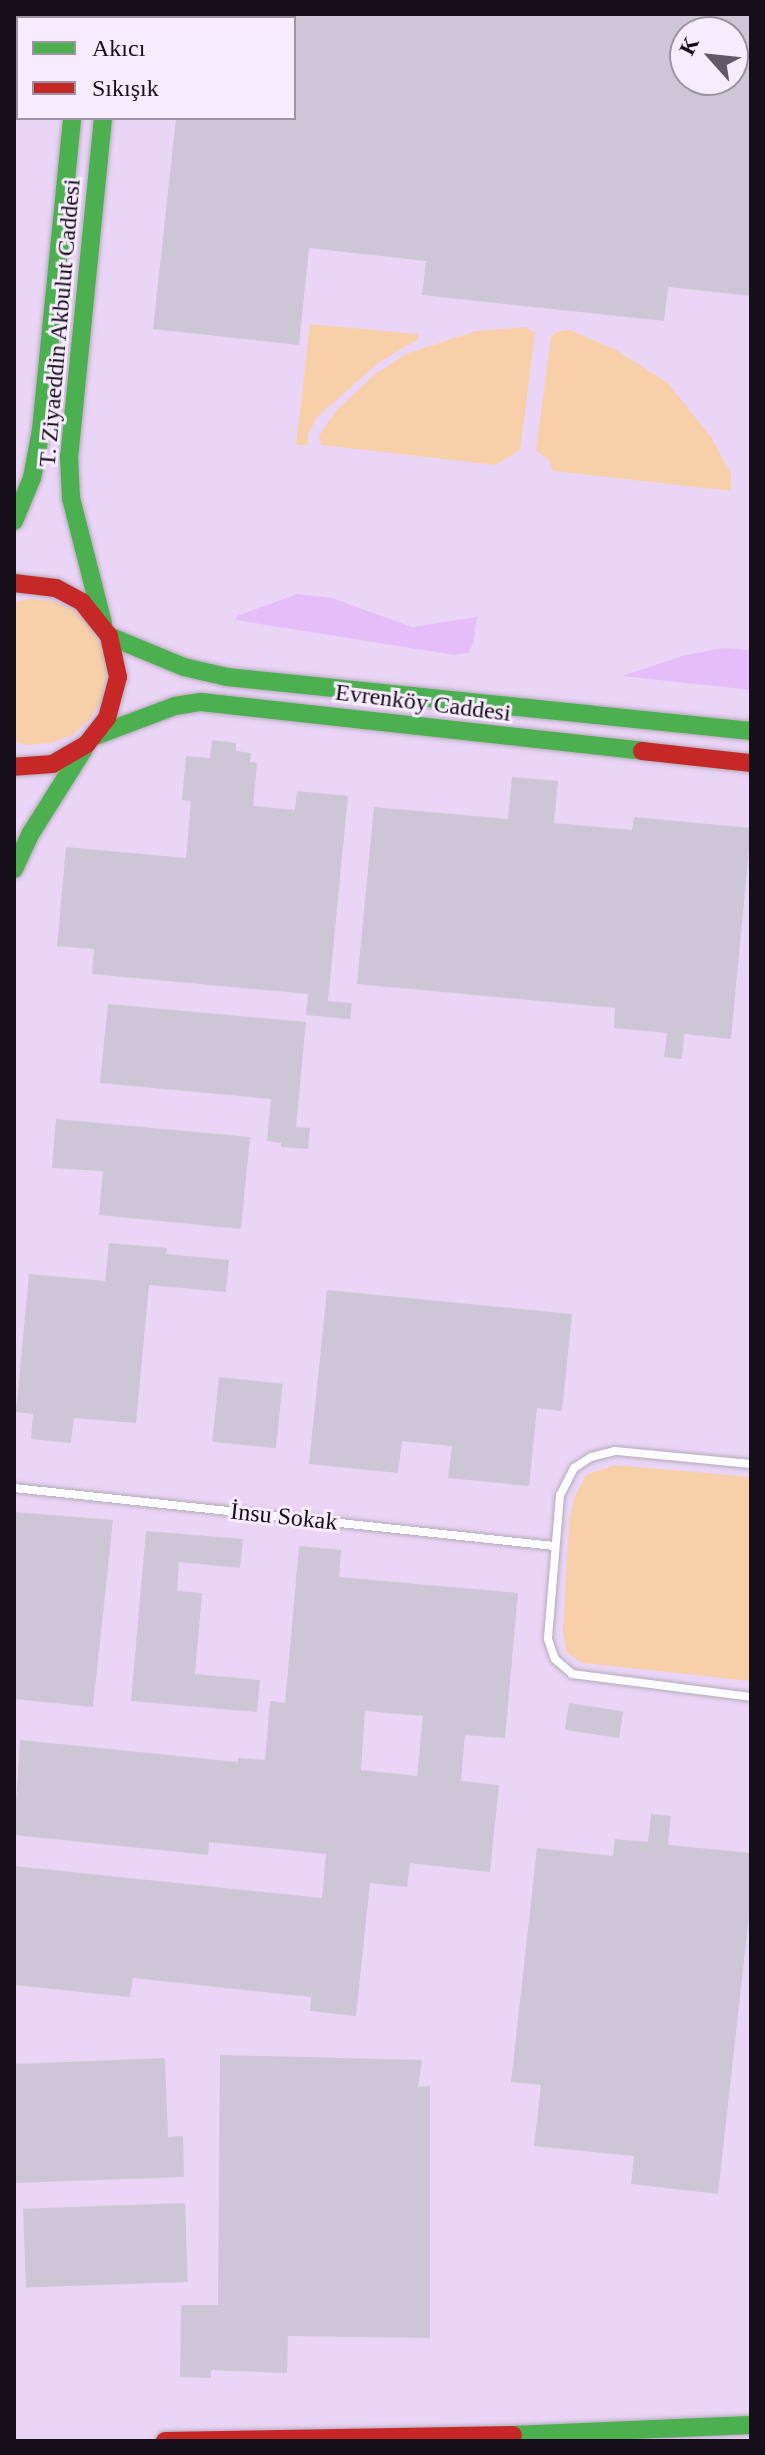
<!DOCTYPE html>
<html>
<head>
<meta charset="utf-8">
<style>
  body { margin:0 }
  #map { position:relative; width:765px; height:2455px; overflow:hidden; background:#eee2f4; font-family:"Times New Roman",serif }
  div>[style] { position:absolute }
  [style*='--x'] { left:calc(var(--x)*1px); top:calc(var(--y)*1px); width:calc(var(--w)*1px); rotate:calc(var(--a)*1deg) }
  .built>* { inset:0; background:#ebd5f7 }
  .green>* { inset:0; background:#f7d0aa }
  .water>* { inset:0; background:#e5bef9 }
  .building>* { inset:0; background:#ccc6d6; transform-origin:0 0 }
  .roads { filter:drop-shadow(0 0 2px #b4aab9) drop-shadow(0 0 2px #b4aab9) }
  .lane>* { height:8px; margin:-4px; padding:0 4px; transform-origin:4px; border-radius:4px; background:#fcfbfd }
  .fast>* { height:18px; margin:-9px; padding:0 9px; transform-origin:9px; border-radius:9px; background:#4caf50 }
  .jam>* { height:18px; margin:-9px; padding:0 9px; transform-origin:9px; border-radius:9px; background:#c62828 }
  span { translate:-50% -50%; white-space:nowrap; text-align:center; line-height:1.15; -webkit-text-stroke:6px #f7ecfd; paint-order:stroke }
  .street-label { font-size:24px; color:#170e1b }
  .frame { position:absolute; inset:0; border:16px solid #170e1b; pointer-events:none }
  .legend { position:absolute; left:16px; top:16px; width:280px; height:104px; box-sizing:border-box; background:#f7ecfd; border:2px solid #9d93a3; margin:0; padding:10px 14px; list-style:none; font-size:24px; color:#170e1b }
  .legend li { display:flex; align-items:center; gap:16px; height:40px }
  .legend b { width:40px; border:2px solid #9d93a3 }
  .north { position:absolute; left:669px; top:16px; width:80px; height:80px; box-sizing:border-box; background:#f7ecfd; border:2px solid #9d93a3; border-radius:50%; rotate:297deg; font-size:22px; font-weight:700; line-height:32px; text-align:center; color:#170e1b }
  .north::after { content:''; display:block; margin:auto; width:28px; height:36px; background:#625867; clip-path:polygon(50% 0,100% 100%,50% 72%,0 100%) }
</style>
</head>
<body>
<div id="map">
  <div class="built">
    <div style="clip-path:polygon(evenodd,14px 14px,751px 14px,751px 2441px,14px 2441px,14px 14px,18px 18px,294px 18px,294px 118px,18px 118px,18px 18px,14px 14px,685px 32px,733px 32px,733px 80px,685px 80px,685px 32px)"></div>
  </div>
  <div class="green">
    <div style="clip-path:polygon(310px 324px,418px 334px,418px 339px,378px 363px,317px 417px,308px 435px,308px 445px,296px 445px)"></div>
    <div style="clip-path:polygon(525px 327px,535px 333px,520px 450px,496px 465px,321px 445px,319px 436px,335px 412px,374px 375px,406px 354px,476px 331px)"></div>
    <div style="clip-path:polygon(570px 330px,616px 350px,668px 383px,711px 437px,731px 474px,731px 491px,553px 471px,549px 460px,536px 450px,551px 337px,556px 332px)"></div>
    <div style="clip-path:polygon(28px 599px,53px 601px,76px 611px,93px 629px,104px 651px,107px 676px,102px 699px,90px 719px,72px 735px,51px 743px,27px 745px,14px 742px,14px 602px)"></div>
    <div style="clip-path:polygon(615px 1465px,751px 1477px,751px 1681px,583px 1663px,566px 1652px,563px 1631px,569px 1521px,574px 1498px,586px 1475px)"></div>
  </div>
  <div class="water">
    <div style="clip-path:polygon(297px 594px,332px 598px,412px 627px,477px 617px,473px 644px,468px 653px,454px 655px,236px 620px,237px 616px)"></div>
    <div style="clip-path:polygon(722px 648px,751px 650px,751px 690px,622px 676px,682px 656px)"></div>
  </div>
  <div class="building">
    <div style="clip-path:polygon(evenodd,294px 14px,751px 14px,751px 296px,668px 287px,664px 321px,422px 295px,426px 261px,309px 248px,299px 345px,153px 329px,176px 118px,294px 118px,294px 14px,685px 32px,733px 32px,733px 80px,685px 80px,685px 32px)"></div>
    <div style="clip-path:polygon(212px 740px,236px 743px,236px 751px,251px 753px,250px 762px,257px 763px,253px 806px,295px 810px,297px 791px,348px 796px,328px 1001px,352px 1003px,350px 1019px,306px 1015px,308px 994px,92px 974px,94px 949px,57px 946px,66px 847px,186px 858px,191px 801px,182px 800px,186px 756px,210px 758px)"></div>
    <div style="clip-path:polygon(512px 777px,558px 781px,554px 823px,632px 830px,634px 817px,751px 828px,731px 1039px,684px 1034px,682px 1059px,664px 1057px,667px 1033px,614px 1028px,615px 1008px,357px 984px,374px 807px,508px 819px)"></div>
    <div style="clip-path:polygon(108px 1004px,306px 1022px,296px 1127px,310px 1128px,308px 1149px,281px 1147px,281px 1143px,267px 1141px,271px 1099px,100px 1083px)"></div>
    <div style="clip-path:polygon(56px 1119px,250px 1137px,241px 1229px,99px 1215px,103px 1171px,52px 1168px)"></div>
    <div style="clip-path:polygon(109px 1243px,167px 1248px,166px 1254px,229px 1260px,226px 1292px,149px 1285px,136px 1423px,74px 1418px,71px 1443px,31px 1439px,33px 1414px,16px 1412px,29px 1274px,105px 1281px)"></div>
    <div style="clip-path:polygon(327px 1290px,572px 1314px,562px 1411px,537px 1408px,529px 1486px,448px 1478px,452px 1446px,402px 1441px,398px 1473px,309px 1464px)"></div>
    <div style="left:219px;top:1377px;width:64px;height:65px;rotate:6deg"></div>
    <div style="clip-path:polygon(14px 1512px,113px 1520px,93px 1707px,14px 1699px)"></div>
    <div style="clip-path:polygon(146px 1531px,243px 1539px,240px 1568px,179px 1562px,177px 1591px,202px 1593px,195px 1674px,260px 1680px,257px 1712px,131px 1701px)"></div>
    <div style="clip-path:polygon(evenodd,299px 1546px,341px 1550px,339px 1577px,518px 1593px,505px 1738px,465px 1735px,461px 1781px,499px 1785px,490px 1872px,410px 1863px,407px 1887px,370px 1883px,356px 2016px,310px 2011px,311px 1997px,133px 1978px,130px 1997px,14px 1985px,14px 1866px,322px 1898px,326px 1854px,209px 1842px,208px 1855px,14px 1835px,20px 1740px,238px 1762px,238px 1758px,265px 1760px,270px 1701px,285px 1703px,299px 1546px,365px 1711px,423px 1716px,417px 1776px,361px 1770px,365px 1711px)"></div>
    <div style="left:569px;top:1703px;width:55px;height:27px;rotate:9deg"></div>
    <div style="clip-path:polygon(651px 1814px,671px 1816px,668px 1845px,751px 1853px,751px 1898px,718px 2194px,631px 2184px,634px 2156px,534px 2146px,541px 2085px,511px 2082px,537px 1848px,613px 1856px,615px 1839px,648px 1842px)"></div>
    <div style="clip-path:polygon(220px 2055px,422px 2060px,418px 2087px,430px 2086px,430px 2338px,288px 2336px,287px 2373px,211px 2370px,211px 2378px,180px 2377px,181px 2305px,218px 2305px)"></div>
    <div style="clip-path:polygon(165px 2058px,168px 2137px,183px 2136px,184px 2177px,14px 2183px,14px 2064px)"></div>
    <div style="left:185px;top:2203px;width:79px;height:162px;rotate:88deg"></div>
  </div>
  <div class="roads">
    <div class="lane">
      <div style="--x:751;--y:1464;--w:137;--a:-174.5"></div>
      <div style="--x:615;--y:1451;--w:25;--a:166"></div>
      <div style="--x:591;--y:1457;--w:20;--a:147"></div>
      <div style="--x:574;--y:1468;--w:30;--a:117"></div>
      <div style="--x:560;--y:1495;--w:144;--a:94.8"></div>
      <div style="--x:548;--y:1639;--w:21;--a:71"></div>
      <div style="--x:555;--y:1659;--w:23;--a:41"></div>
      <div style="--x:572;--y:1674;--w:180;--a:7.3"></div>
      <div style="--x:14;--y:1488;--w:543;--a:6.13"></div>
    </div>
    <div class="fast">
      <div style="--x:82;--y:14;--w:4;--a:90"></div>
      <div style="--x:113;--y:14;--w:4;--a:90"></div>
      <div style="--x:103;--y:118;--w:340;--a:95.7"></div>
      <div style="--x:69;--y:456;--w:42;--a:87.3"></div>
      <div style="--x:71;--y:498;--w:130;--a:75.7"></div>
      <div style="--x:14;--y:521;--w:47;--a:-67.3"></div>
      <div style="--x:32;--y:478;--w:49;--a:-79.4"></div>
      <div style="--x:41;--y:430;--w:314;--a:-84.3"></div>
      <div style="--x:109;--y:636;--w:81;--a:22.5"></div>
      <div style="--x:184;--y:667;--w:44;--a:13.1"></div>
      <div style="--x:227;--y:677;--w:527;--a:5.88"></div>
      <div style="--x:95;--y:736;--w:85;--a:-20.6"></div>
      <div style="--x:175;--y:706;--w:26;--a:-9"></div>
      <div style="--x:201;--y:702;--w:444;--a:6.3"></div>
      <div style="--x:14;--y:869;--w:40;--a:-65"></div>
      <div style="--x:31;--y:833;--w:99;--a:-57.8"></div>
      <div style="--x:513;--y:2435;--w:238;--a:-2.4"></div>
    </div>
    <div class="jam">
      <div style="--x:14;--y:583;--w:42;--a:6.8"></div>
      <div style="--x:56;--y:588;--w:30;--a:28"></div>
      <div style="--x:82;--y:602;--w:43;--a:51.5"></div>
      <div style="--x:109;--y:636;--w:42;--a:77.6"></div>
      <div style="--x:118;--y:677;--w:42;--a:105"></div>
      <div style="--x:107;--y:718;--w:33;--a:128"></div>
      <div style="--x:87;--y:744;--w:39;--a:150"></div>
      <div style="--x:53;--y:764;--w:39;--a:176"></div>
      <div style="--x:642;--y:751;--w:110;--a:6.3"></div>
      <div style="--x:165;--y:2441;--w:348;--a:-1"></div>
    </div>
  </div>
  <div class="street-label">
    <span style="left:60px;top:323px;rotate:-85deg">T. Ziyaeddin Akbulut Caddesi</span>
    <span style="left:423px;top:703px;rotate:7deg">Evrenköy Caddesi</span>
    <span style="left:284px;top:1517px;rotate:6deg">İnsu Sokak</span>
  </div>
  <div class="frame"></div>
  <ul class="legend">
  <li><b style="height:10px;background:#4caf50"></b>Akıcı</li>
  <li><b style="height:10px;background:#c62828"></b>Sıkışık</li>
  </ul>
  <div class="north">K</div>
</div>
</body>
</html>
